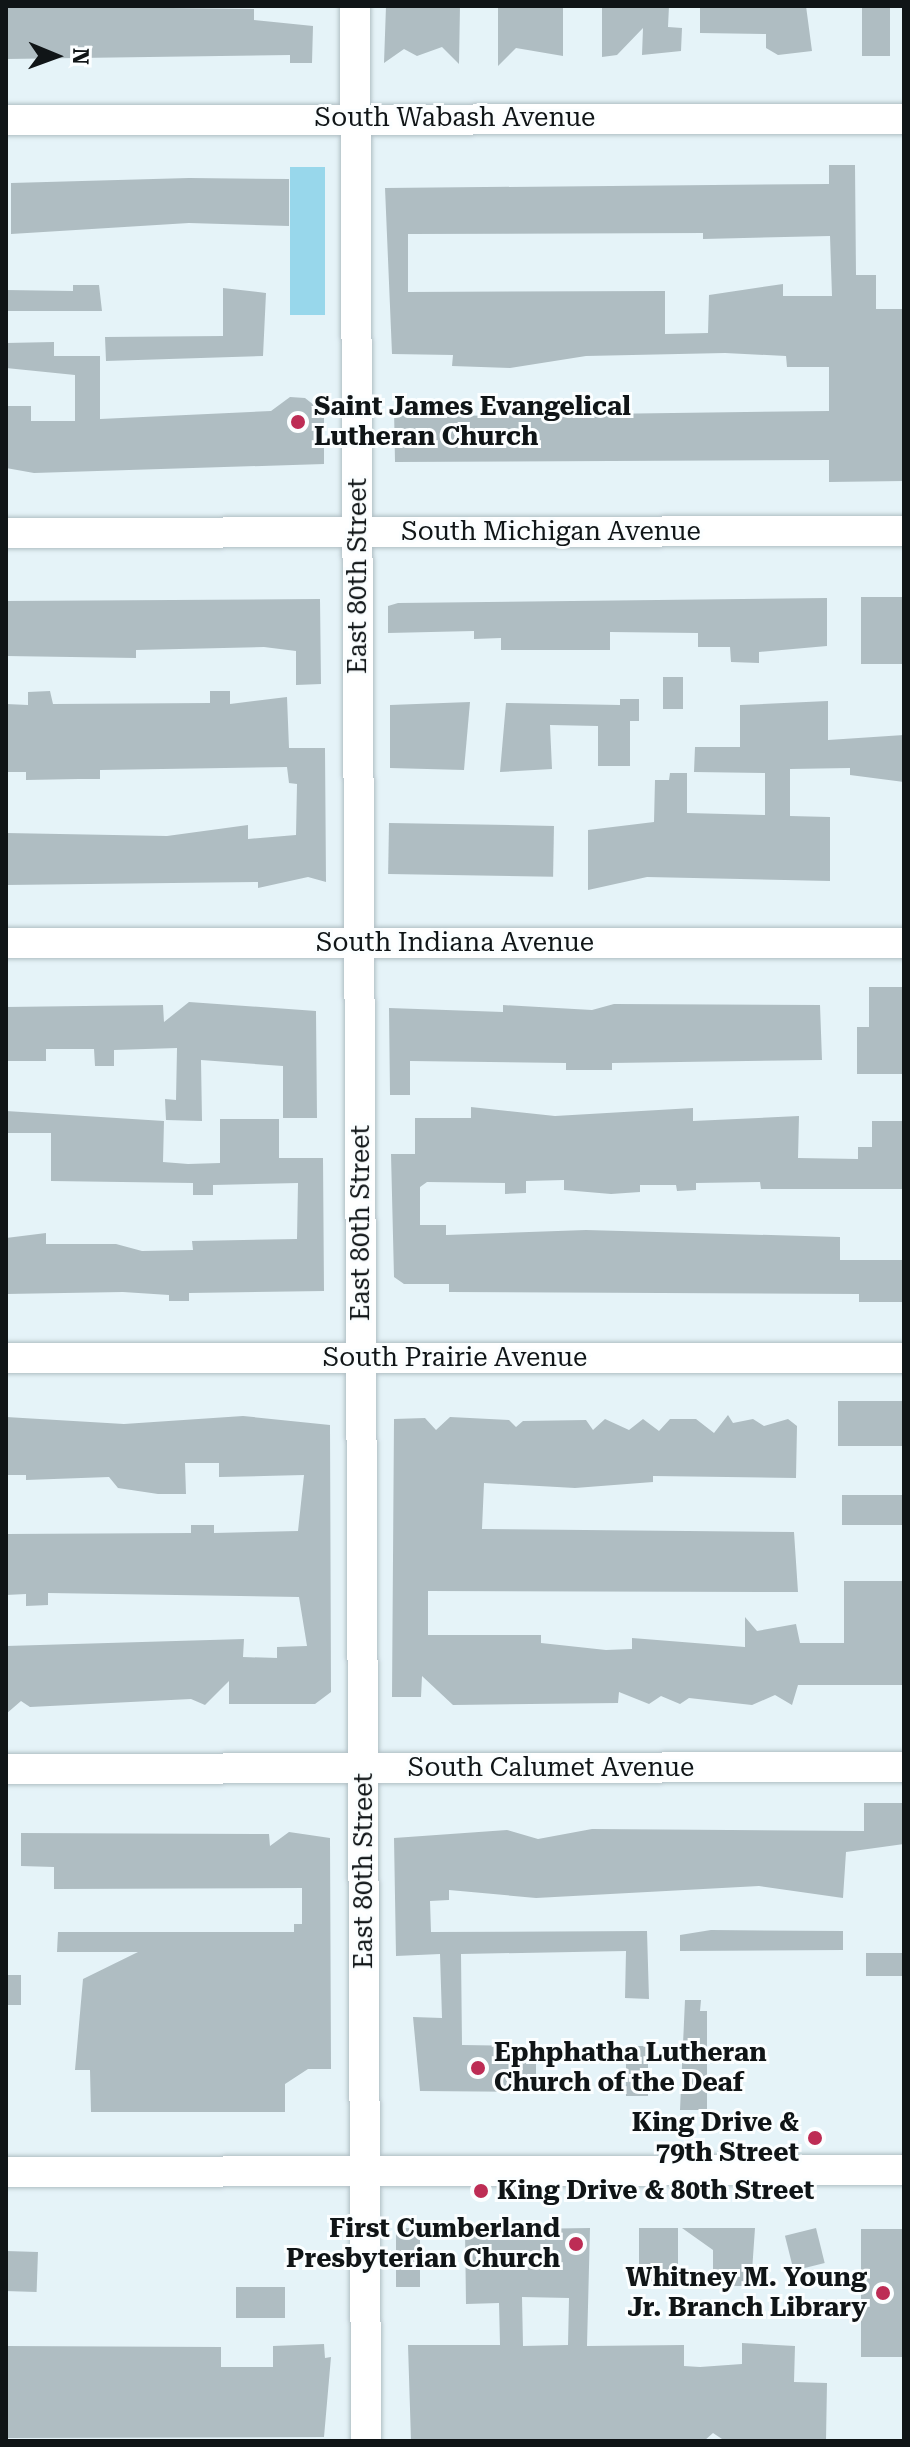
<!DOCTYPE html>
<html>
<head>
<meta charset="utf-8">
<style>
  body { margin:0 }
  #map { position:relative; width:910px; height:2447px; overflow:hidden; background:#e5f3f8; font-family:"Roboto Serif",serif }
  div>[style] { position:absolute }
  [style*='--x'] { left:calc(var(--x)*1px); top:calc(var(--y)*1px); width:calc(var(--w)*1px); rotate:calc(var(--a)*1deg) }
  .green>* { inset:0; background:#98d7eb; transform-origin:0 0 }
  .building>* { inset:0; background:#afbdc2; transform-origin:0 0 }
  .roads { filter:drop-shadow(0 0 2px #b0bec3) drop-shadow(0 0 2px #b0bec3) }
  .minor>* { height:30px; margin:-15px; padding:0 15px; transform-origin:15px; border-radius:15px; background:#fff }
  .dots>* { width:22px; height:22px; translate:-50% -50%; box-sizing:border-box; border:4px solid #fbfeff; border-radius:50% }
  span { translate:-50% -50%; white-space:nowrap; text-align:center; line-height:1.15; -webkit-text-stroke:6px #fbfeff; paint-order:stroke }
  .street-label { font-size:26px; color:#101517 }
  .poi-label { font-size:26px; color:#101517; font-weight:700 }
  .left { translate:0 -50%; text-align:left }
  .right { translate:-100% -50%; text-align:right }
  .frame { position:absolute; inset:0; border:8px solid #101517; pointer-events:none }
  .north { position:absolute; left:16px; top:16px; width:80px; height:80px; -webkit-text-stroke:6px #fbfeff; paint-order:stroke; rotate:91deg; font-size:22px; font-weight:700; line-height:32px; text-align:center; color:#101517 }
  .north::after { content:''; display:block; margin:auto; width:28px; height:36px; background:#101517; clip-path:polygon(50% 0,100% 100%,50% 72%,0 100%) }
</style>
</head>
<body>
<div id="map">
  <div class="green">
    <div style="left:290px;top:167px;width:35px;height:148px"></div>
  </div>
  <div class="building">
    <div style="clip-path:polygon(6px 6px,254px 9px,254px 20px,313px 26px,312px 63px,290px 63px,290px 55px,6px 59px)"></div>
    <div style="clip-path:polygon(386px 6px,460px 6px,459px 64px,442px 47px,417px 56px,404px 49px,384px 63px)"></div>
    <div style="clip-path:polygon(498px 6px,563px 6px,563px 56px,516px 48px,498px 66px)"></div>
    <div style="clip-path:polygon(602px 6px,669px 6px,668px 27px,682px 28px,681px 51px,642px 55px,643px 28px,617px 55px,602px 57px)"></div>
    <div style="clip-path:polygon(700px 6px,806px 6px,812px 51px,778px 55px,766px 48px,766px 34px,700px 33px)"></div>
    <div style="left:862px;top:6px;width:28px;height:50px"></div>
    <div style="clip-path:polygon(evenodd,829px 165px,855px 165px,856px 275px,876px 275px,876px 309px,904px 309px,904px 481px,829px 482px,829px 460px,395px 462px,394px 408px,445px 416px,829px 411px,829px 367px,787px 367px,786px 356px,725px 353px,586px 356px,510px 368px,452px 366px,453px 355px,392px 354px,385px 188px,829px 184px,829px 165px,703px 233px,703px 239px,830px 236px,832px 296px,783px 296px,783px 284px,709px 295px,708px 333px,665px 334px,665px 291px,408px 292px,408px 234px,703px 233px)"></div>
    <div style="clip-path:polygon(189px 178px,289px 179px,289px 226px,189px 223px,11px 234px,11px 183px)"></div>
    <div style="clip-path:polygon(73px 285px,99px 285px,102px 311px,6px 311px,6px 290px,73px 291px)"></div>
    <div style="clip-path:polygon(223px 288px,266px 293px,263px 356px,106px 361px,105px 337px,223px 336px)"></div>
    <div style="clip-path:polygon(54px 342px,54px 356px,100px 356px,100px 419px,271px 411px,290px 397px,305px 398px,324px 413px,324px 464px,34px 473px,6px 468px,6px 406px,31px 406px,31px 421px,75px 421px,75px 375px,6px 368px,6px 343px)"></div>
    <div style="left:861px;top:597px;width:43px;height:67px"></div>
    <div style="clip-path:polygon(827px 598px,827px 646px,759px 652px,759px 663px,731px 662px,730px 647px,698px 647px,698px 633px,610px 632px,610px 650px,501px 650px,501px 638px,474px 639px,474px 631px,388px 633px,388px 606px,398px 603px)"></div>
    <div style="clip-path:polygon(320px 599px,321px 684px,296px 685px,296px 651px,264px 647px,136px 650px,136px 658px,6px 656px,6px 601px)"></div>
    <div style="left:663px;top:677px;width:20px;height:32px"></div>
    <div style="clip-path:polygon(50px 691px,53px 704px,210px 703px,210px 691px,230px 691px,230px 704px,287px 697px,289px 748px,325px 748px,326px 882px,308px 877px,258px 888px,258px 882px,6px 885px,6px 833px,167px 836px,248px 825px,248px 839px,296px 835px,297px 784px,289px 783px,287px 767px,100px 770px,100px 779px,79px 779px,26px 780px,26px 772px,6px 772px,6px 704px,28px 705px,28px 692px)"></div>
    <div style="clip-path:polygon(620px 699px,639px 699px,639px 721px,630px 721px,630px 766px,598px 766px,598px 726px,550px 725px,552px 769px,500px 772px,506px 703px,620px 705px)"></div>
    <div style="clip-path:polygon(828px 701px,828px 740px,904px 735px,904px 782px,850px 775px,850px 768px,790px 769px,790px 816px,830px 817px,830px 881px,647px 877px,588px 890px,588px 830px,654px 822px,655px 780px,669px 780px,670px 773px,687px 773px,687px 813px,765px 815px,765px 773px,694px 772px,695px 747px,740px 747px,740px 705px)"></div>
    <div style="clip-path:polygon(470px 702px,464px 770px,390px 768px,390px 705px)"></div>
    <div style="left:389px;top:823px;width:165px;height:51px;rotate:1deg"></div>
    <div style="clip-path:polygon(869px 987px,904px 987px,904px 1074px,857px 1074px,857px 1027px,869px 1027px)"></div>
    <div style="clip-path:polygon(189px 1002px,316px 1011px,317px 1118px,283px 1118px,283px 1066px,201px 1060px,202px 1121px,166px 1120px,165px 1099px,176px 1100px,177px 1048px,114px 1050px,114px 1066px,95px 1066px,94px 1049px,46px 1049px,46px 1061px,6px 1061px,6px 1007px,163px 1005px,164px 1022px)"></div>
    <div style="clip-path:polygon(614px 1004px,820px 1005px,822px 1060px,612px 1063px,612px 1070px,566px 1070px,566px 1063px,410px 1061px,410px 1095px,390px 1095px,389px 1008px,503px 1012px,503px 1005px,592px 1010px)"></div>
    <div style="clip-path:polygon(471px 1107px,555px 1116px,693px 1108px,693px 1121px,799px 1116px,798px 1158px,858px 1159px,858px 1147px,872px 1147px,872px 1121px,904px 1121px,904px 1189px,761px 1189px,760px 1182px,696px 1183px,696px 1190px,677px 1191px,676px 1185px,640px 1185px,640px 1192px,611px 1194px,564px 1190px,564px 1180px,526px 1181px,526px 1193px,505px 1194px,505px 1183px,427px 1182px,420px 1187px,420px 1225px,446px 1225px,446px 1235px,586px 1230px,840px 1237px,840px 1260px,904px 1260px,904px 1302px,859px 1302px,859px 1294px,449px 1292px,449px 1284px,404px 1284px,394px 1277px,391px 1154px,415px 1154px,415px 1118px,471px 1118px)"></div>
    <div style="clip-path:polygon(6px 1111px,164px 1121px,163px 1162px,188px 1164px,220px 1163px,220px 1119px,279px 1119px,279px 1158px,323px 1158px,324px 1291px,189px 1293px,189px 1301px,169px 1301px,169px 1295px,123px 1292px,6px 1294px,6px 1238px,46px 1233px,46px 1244px,116px 1244px,142px 1251px,193px 1250px,192px 1241px,297px 1239px,298px 1183px,213px 1185px,213px 1195px,193px 1195px,193px 1183px,51px 1181px,51px 1133px,6px 1133px)"></div>
    <div style="left:838px;top:1401px;width:66px;height:45px"></div>
    <div style="clip-path:polygon(728px 1415px,733px 1423px,753px 1419px,764px 1426px,788px 1419px,797px 1426px,796px 1478px,653px 1476px,653px 1482px,575px 1488px,484px 1483px,482px 1529px,794px 1532px,798px 1592px,428px 1591px,428px 1635px,541px 1635px,541px 1643px,606px 1650px,632px 1649px,632px 1638px,745px 1647px,745px 1617px,757px 1631px,796px 1624px,800px 1643px,844px 1643px,844px 1581px,904px 1581px,904px 1685px,798px 1685px,792px 1705px,775px 1695px,752px 1705px,689px 1698px,680px 1704px,661px 1696px,649px 1704px,619px 1692px,618px 1703px,453px 1705px,422px 1676px,421px 1697px,392px 1697px,394px 1419px,425px 1418px,436px 1430px,450px 1417px,509px 1420px,516px 1427px,523px 1421px,586px 1420px,593px 1430px,605px 1419px,629px 1430px,643px 1419px,659px 1431px,670px 1419px,696px 1419px,714px 1433px)"></div>
    <div style="clip-path:polygon(243px 1416px,330px 1425px,331px 1692px,315px 1704px,229px 1704px,229px 1681px,205px 1705px,191px 1699px,30px 1707px,21px 1701px,6px 1714px,6px 1646px,244px 1639px,243px 1657px,277px 1658px,277px 1647px,307px 1646px,299px 1597px,48px 1593px,48px 1605px,26px 1606px,26px 1594px,6px 1595px,6px 1534px,191px 1533px,191px 1525px,214px 1525px,214px 1533px,298px 1531px,304px 1475px,219px 1477px,219px 1463px,185px 1463px,186px 1494px,158px 1494px,118px 1488px,109px 1477px,26px 1480px,26px 1475px,6px 1475px,6px 1417px,124px 1424px)"></div>
    <div style="left:842px;top:1495px;width:62px;height:30px"></div>
    <div style="clip-path:polygon(864px 1803px,904px 1803px,904px 1844px,846px 1852px,843px 1898px,759px 1886px,536px 1898px,449px 1890px,449px 1900px,430px 1901px,431px 1932px,647px 1931px,649px 1999px,625px 1998px,626px 1951px,461px 1954px,462px 2045px,536px 2046px,536px 2092px,420px 2091px,413px 2017px,442px 2018px,440px 1954px,396px 1956px,394px 1838px,507px 1830px,538px 1839px,592px 1829px,864px 1831px)"></div>
    <div style="clip-path:polygon(289px 1832px,330px 1838px,331px 2069px,308px 2069px,285px 2084px,285px 2112px,91px 2112px,90px 2070px,75px 2070px,83px 1979px,138px 1952px,57px 1952px,58px 1932px,294px 1932px,294px 1924px,302px 1924px,302px 1888px,54px 1889px,54px 1867px,21px 1866px,21px 1833px,269px 1834px,270px 1846px)"></div>
    <div style="clip-path:polygon(711px 1930px,843px 1931px,843px 1950px,680px 1951px,680px 1935px)"></div>
    <div style="left:904px;top:1953px;width:23px;height:38px;rotate:90deg"></div>
    <div style="left:6px;top:1975px;width:15px;height:30px"></div>
    <div style="clip-path:polygon(685px 2000px,701px 2000px,700px 2011px,707px 2011px,707px 2110px,680px 2110px)"></div>
    <div style="left:626px;top:2046px;width:22px;height:50px"></div>
    <div style="left:396px;top:2228px;width:24px;height:59px"></div>
    <div style="clip-path:polygon(evenodd,590px 2228px,587px 2346px,684px 2345px,684px 2366px,700px 2367px,742px 2364px,742px 2343px,795px 2346px,794px 2382px,827px 2383px,826px 2441px,725px 2441px,713px 2433px,704px 2441px,411px 2441px,408px 2345px,500px 2345px,499px 2303px,466px 2304px,465px 2230px,590px 2228px,522px 2297px,569px 2298px,568px 2345px,523px 2346px,522px 2297px)"></div>
    <div style="left:639px;top:2228px;width:39px;height:56px"></div>
    <div style="clip-path:polygon(682px 2228px,755px 2228px,751px 2286px,713px 2286px,713px 2250px)"></div>
    <div style="left:816px;top:2228px;width:36px;height:32px;rotate:76deg"></div>
    <div style="left:861px;top:2229px;width:43px;height:128px"></div>
    <div style="left:6px;top:2251px;width:32px;height:40px;rotate:2deg"></div>
    <div style="left:236px;top:2287px;width:49px;height:31px"></div>
    <div style="clip-path:polygon(324px 2344px,325px 2358px,331px 2357px,324px 2437px,6px 2438px,6px 2346px,221px 2347px,221px 2367px,273px 2367px,273px 2346px)"></div>
  </div>
  <div class="roads">
    <div class="minor">
      <div style="--x:355;--y:6;--w:2435;--a:89.74"></div>
      <div style="--x:6;--y:120;--w:898;--a:-0.06"></div>
      <div style="--x:6;--y:533;--w:898;--a:-0.13"></div>
      <div style="--x:6;--y:943;--w:898;--a:0"></div>
      <div style="--x:6;--y:1358;--w:898;--a:0"></div>
      <div style="--x:6;--y:1769;--w:898;--a:-0.13"></div>
      <div style="--x:6;--y:2172;--w:898;--a:-0.13"></div>
    </div>
  </div>
  <div class="dots">
    <div style="left:298px;top:422px;background:#bd2d55"></div>
    <div style="left:478px;top:2068px;background:#bd2d55"></div>
    <div style="left:815px;top:2138px;background:#bd2d55"></div>
    <div style="left:481px;top:2191px;background:#bd2d55"></div>
    <div style="left:576px;top:2244px;background:#bd2d55"></div>
    <div style="left:883px;top:2293px;background:#bd2d55"></div>
  </div>
  <div class="street-label">
    <span style="left:455px;top:118px">South Wabash Avenue</span>
    <span style="left:551px;top:532px">South Michigan Avenue</span>
    <span style="left:358px;top:576px;rotate:-90deg">East 80th Street</span>
    <span style="left:455px;top:943px">South Indiana Avenue</span>
    <span style="left:361px;top:1223px;rotate:-90deg">East 80th Street</span>
    <span style="left:455px;top:1358px">South Prairie Avenue</span>
    <span style="left:551px;top:1768px">South Calumet Avenue</span>
    <span style="left:364px;top:1871px;rotate:-90deg">East 80th Street</span>
  </div>
  <div class="poi-label">
    <span class="left" style="left:314px;top:422px">Saint James Evangelical<br>Lutheran Church</span>
    <span class="left" style="left:494px;top:2068px">Ephphatha Lutheran<br>Church of the Deaf</span>
    <span class="right" style="left:799px;top:2138px">King Drive &amp;<br>79th Street</span>
    <span class="left" style="left:497px;top:2191px">King Drive &amp; 80th Street</span>
    <span class="right" style="left:560px;top:2244px">First Cumberland<br>Presbyterian Church</span>
    <span class="right" style="left:867px;top:2293px">Whitney M. Young<br>Jr. Branch Library</span>
  </div>
  <div class="frame"></div>
  <div class="north">N</div>
</div>
</body>
</html>
